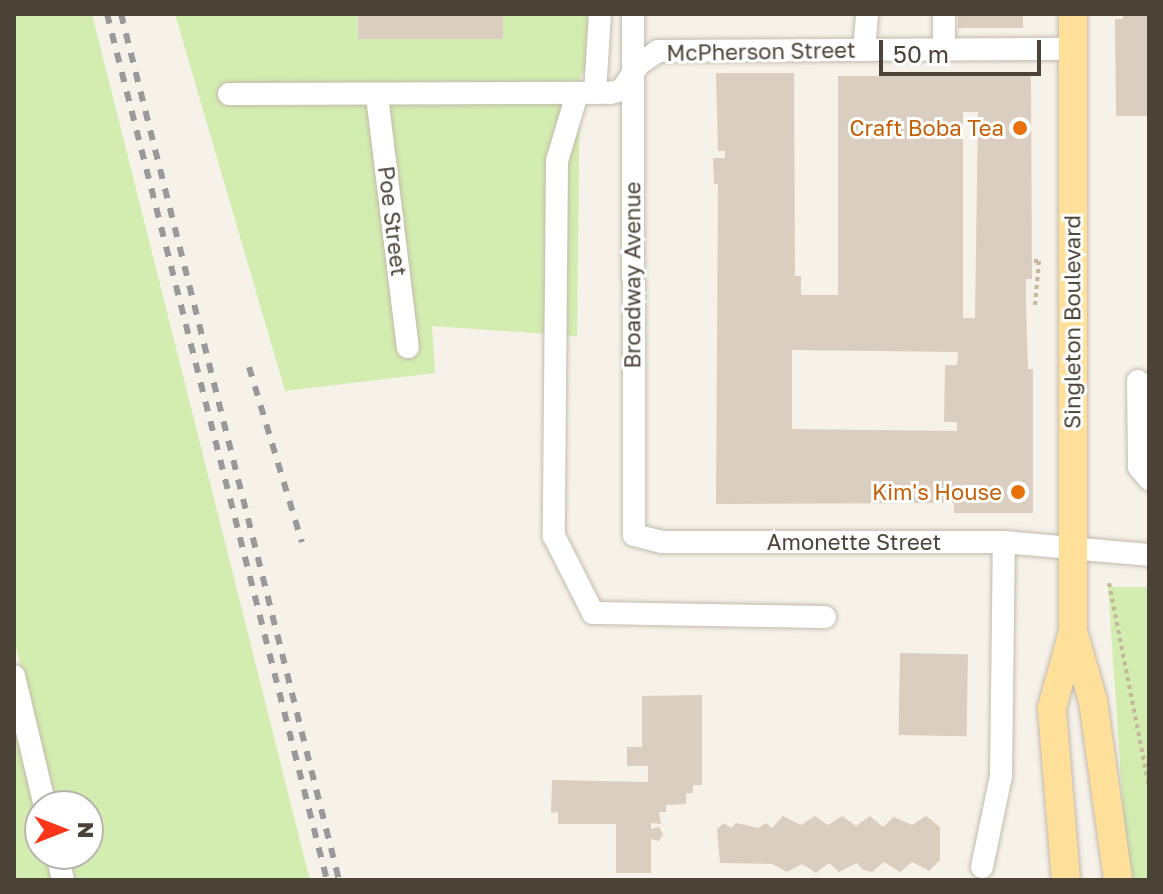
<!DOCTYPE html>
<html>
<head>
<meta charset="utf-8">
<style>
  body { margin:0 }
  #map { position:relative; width:1163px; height:894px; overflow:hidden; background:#f6f2ea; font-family:"Golos Text",sans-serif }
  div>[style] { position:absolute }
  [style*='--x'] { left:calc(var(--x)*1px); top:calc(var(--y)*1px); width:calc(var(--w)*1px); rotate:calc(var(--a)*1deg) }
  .green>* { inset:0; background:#d3edb0 }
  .building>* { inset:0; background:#d9cebf; transform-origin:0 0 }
  .path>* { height:4px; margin-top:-2px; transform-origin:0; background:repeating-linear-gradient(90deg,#c6b69c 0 4px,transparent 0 8px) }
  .roads { filter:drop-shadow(0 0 2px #c3baac) drop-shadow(0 0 2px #c3baac) }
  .minor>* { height:22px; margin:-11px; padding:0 11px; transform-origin:11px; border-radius:11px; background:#fff }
  .major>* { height:28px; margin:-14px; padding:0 14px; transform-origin:14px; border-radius:14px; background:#ffe09b }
  .rail>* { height:6px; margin-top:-3px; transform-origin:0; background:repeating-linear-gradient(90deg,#999 0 10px,transparent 0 20px) }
  .dots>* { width:22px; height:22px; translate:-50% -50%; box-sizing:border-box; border:4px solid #fff; border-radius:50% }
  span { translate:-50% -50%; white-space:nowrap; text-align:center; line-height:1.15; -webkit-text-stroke:6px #fff; paint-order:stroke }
  .street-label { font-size:22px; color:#4b4337 }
  .food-label { font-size:22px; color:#c56008 }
  .right { translate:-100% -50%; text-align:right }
  .frame { position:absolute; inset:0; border:16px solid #4b4337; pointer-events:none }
  .north { position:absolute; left:24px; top:790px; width:80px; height:80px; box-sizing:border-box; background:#fff; border:2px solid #b7b4af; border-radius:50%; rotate:90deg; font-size:22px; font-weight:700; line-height:32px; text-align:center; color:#4b4337 }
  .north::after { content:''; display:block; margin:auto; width:28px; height:36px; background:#ff3519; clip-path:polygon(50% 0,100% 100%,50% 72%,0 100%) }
  .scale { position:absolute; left:879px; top:40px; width:162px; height:36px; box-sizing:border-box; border:4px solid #4b4337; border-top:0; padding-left:10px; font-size:24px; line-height:28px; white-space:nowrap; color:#4b4337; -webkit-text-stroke:6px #fff; paint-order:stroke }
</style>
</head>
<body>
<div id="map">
  <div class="green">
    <div style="clip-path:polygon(14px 14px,92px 14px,310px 880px,75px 880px,68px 854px,88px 854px,88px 806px,56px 806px,14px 640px)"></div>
    <div style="clip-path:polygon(175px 14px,591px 14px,589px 67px,580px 77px,577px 336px,432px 326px,435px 373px,285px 391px)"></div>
    <div style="clip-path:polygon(1108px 587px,1149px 587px,1149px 880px,1128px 880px)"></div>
    <div style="clip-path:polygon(14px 716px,40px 820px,40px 854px,48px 854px,55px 880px,14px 880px)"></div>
  </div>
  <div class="building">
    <div style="left:358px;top:14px;width:145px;height:25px"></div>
    <div style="left:958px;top:14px;width:65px;height:14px"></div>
    <div style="clip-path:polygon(1123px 14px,1149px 14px,1149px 116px,1116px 116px,1115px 19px,1123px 19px)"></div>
    <div style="clip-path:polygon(evenodd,716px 73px,794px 73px,795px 276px,801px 276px,801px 295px,838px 295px,838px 76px,1031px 76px,1032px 279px,1026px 279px,1026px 304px,1028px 369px,1033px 369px,1033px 513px,954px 513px,954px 503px,716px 504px,718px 184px,714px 184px,713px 158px,725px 158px,725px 151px,718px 151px,716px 73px,963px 112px,978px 112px,975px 318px,963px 318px,963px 112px,716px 73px,792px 350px,958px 352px,957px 365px,945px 365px,944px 422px,957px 422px,957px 431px,792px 429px,792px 350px)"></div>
    <div style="left:900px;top:653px;width:68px;height:82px;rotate:1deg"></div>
    <div style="clip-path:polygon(702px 695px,702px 785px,693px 785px,693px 793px,686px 793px,686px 804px,666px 805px,666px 812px,659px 812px,661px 824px,651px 823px,651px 829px,659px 827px,663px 834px,659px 841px,651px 839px,651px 873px,616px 873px,616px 824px,558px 824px,558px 812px,551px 813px,552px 780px,648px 782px,648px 766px,627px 766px,627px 747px,642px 747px,642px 696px)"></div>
    <div style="clip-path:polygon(783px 816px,801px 825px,815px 816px,828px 825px,842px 816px,856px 826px,870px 816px,883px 827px,894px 817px,912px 825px,926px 816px,940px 827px,940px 860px,929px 871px,912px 862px,900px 872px,884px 862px,872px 872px,863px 870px,857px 863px,839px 872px,829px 863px,816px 873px,802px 864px,787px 872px,772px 864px,720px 863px,717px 829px,724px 823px,731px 828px,736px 823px,758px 828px,766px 823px,772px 828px)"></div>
  </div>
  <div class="path">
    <div style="--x:1034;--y:261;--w:5;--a:0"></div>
    <div style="--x:1039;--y:261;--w:44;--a:95.2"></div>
    <div style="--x:1109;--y:583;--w:208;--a:78.9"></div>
  </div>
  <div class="roads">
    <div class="minor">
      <div style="--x:633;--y:14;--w:521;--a:89.89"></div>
      <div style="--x:634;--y:535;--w:29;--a:14"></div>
      <div style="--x:662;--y:542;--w:342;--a:0"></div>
      <div style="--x:1004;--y:542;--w:146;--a:5.1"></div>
      <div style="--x:944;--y:49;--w:35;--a:-90"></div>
      <div style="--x:864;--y:50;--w:36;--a:-85"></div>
      <div style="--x:595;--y:93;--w:79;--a:-86.4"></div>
      <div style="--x:229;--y:94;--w:381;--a:-0.2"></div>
      <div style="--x:610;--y:93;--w:12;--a:-14"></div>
      <div style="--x:622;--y:90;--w:31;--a:-57"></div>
      <div style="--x:639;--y:64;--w:23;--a:-34"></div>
      <div style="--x:658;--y:51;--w:415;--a:-0.3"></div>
      <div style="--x:577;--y:94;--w:70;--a:106.6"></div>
      <div style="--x:557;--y:161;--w:375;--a:90.5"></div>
      <div style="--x:554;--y:536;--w:86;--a:63.1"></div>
      <div style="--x:593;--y:613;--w:232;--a:1"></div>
      <div style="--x:377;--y:96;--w:253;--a:83"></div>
      <div style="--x:1138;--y:381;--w:86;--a:89.3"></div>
      <div style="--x:1139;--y:467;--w:16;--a:50"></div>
      <div style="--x:14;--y:676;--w:134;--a:76.6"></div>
      <div style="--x:57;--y:854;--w:27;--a:77"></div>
      <div style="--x:982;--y:867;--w:93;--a:-78.2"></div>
      <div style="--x:1001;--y:776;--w:234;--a:-89.3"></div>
    </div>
    <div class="major">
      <div style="--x:1073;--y:631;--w:73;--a:74.1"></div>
      <div style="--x:1093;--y:701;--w:181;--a:82"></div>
      <div style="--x:1066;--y:880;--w:173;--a:-94.7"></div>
      <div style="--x:1052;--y:708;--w:80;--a:-74.7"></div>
      <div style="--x:1073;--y:631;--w:617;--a:-90"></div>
    </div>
  </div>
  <div class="rail">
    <div style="--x:107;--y:14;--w:894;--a:75.75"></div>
    <div style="--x:121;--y:14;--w:893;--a:75.87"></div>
    <div style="--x:249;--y:367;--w:183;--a:73.2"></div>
  </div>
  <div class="dots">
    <div style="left:1020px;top:128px;background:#e8710a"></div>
    <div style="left:1018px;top:492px;background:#e8710a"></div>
  </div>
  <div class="street-label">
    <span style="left:761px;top:51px;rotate:-1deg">McPherson Street</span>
    <span style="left:393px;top:221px;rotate:83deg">Poe Street</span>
    <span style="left:632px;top:275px;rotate:-90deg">Broadway Avenue</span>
    <span style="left:1072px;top:322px;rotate:-90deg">Singleton Boulevard</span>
    <span style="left:854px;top:542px">Amonette Street</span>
  </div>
  <div class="food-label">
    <span class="right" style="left:1004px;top:128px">Craft Boba Tea</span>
    <span class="right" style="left:1002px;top:492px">Kim's House</span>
  </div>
  <div class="frame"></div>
  <div class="north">N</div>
  <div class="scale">50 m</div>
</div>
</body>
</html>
